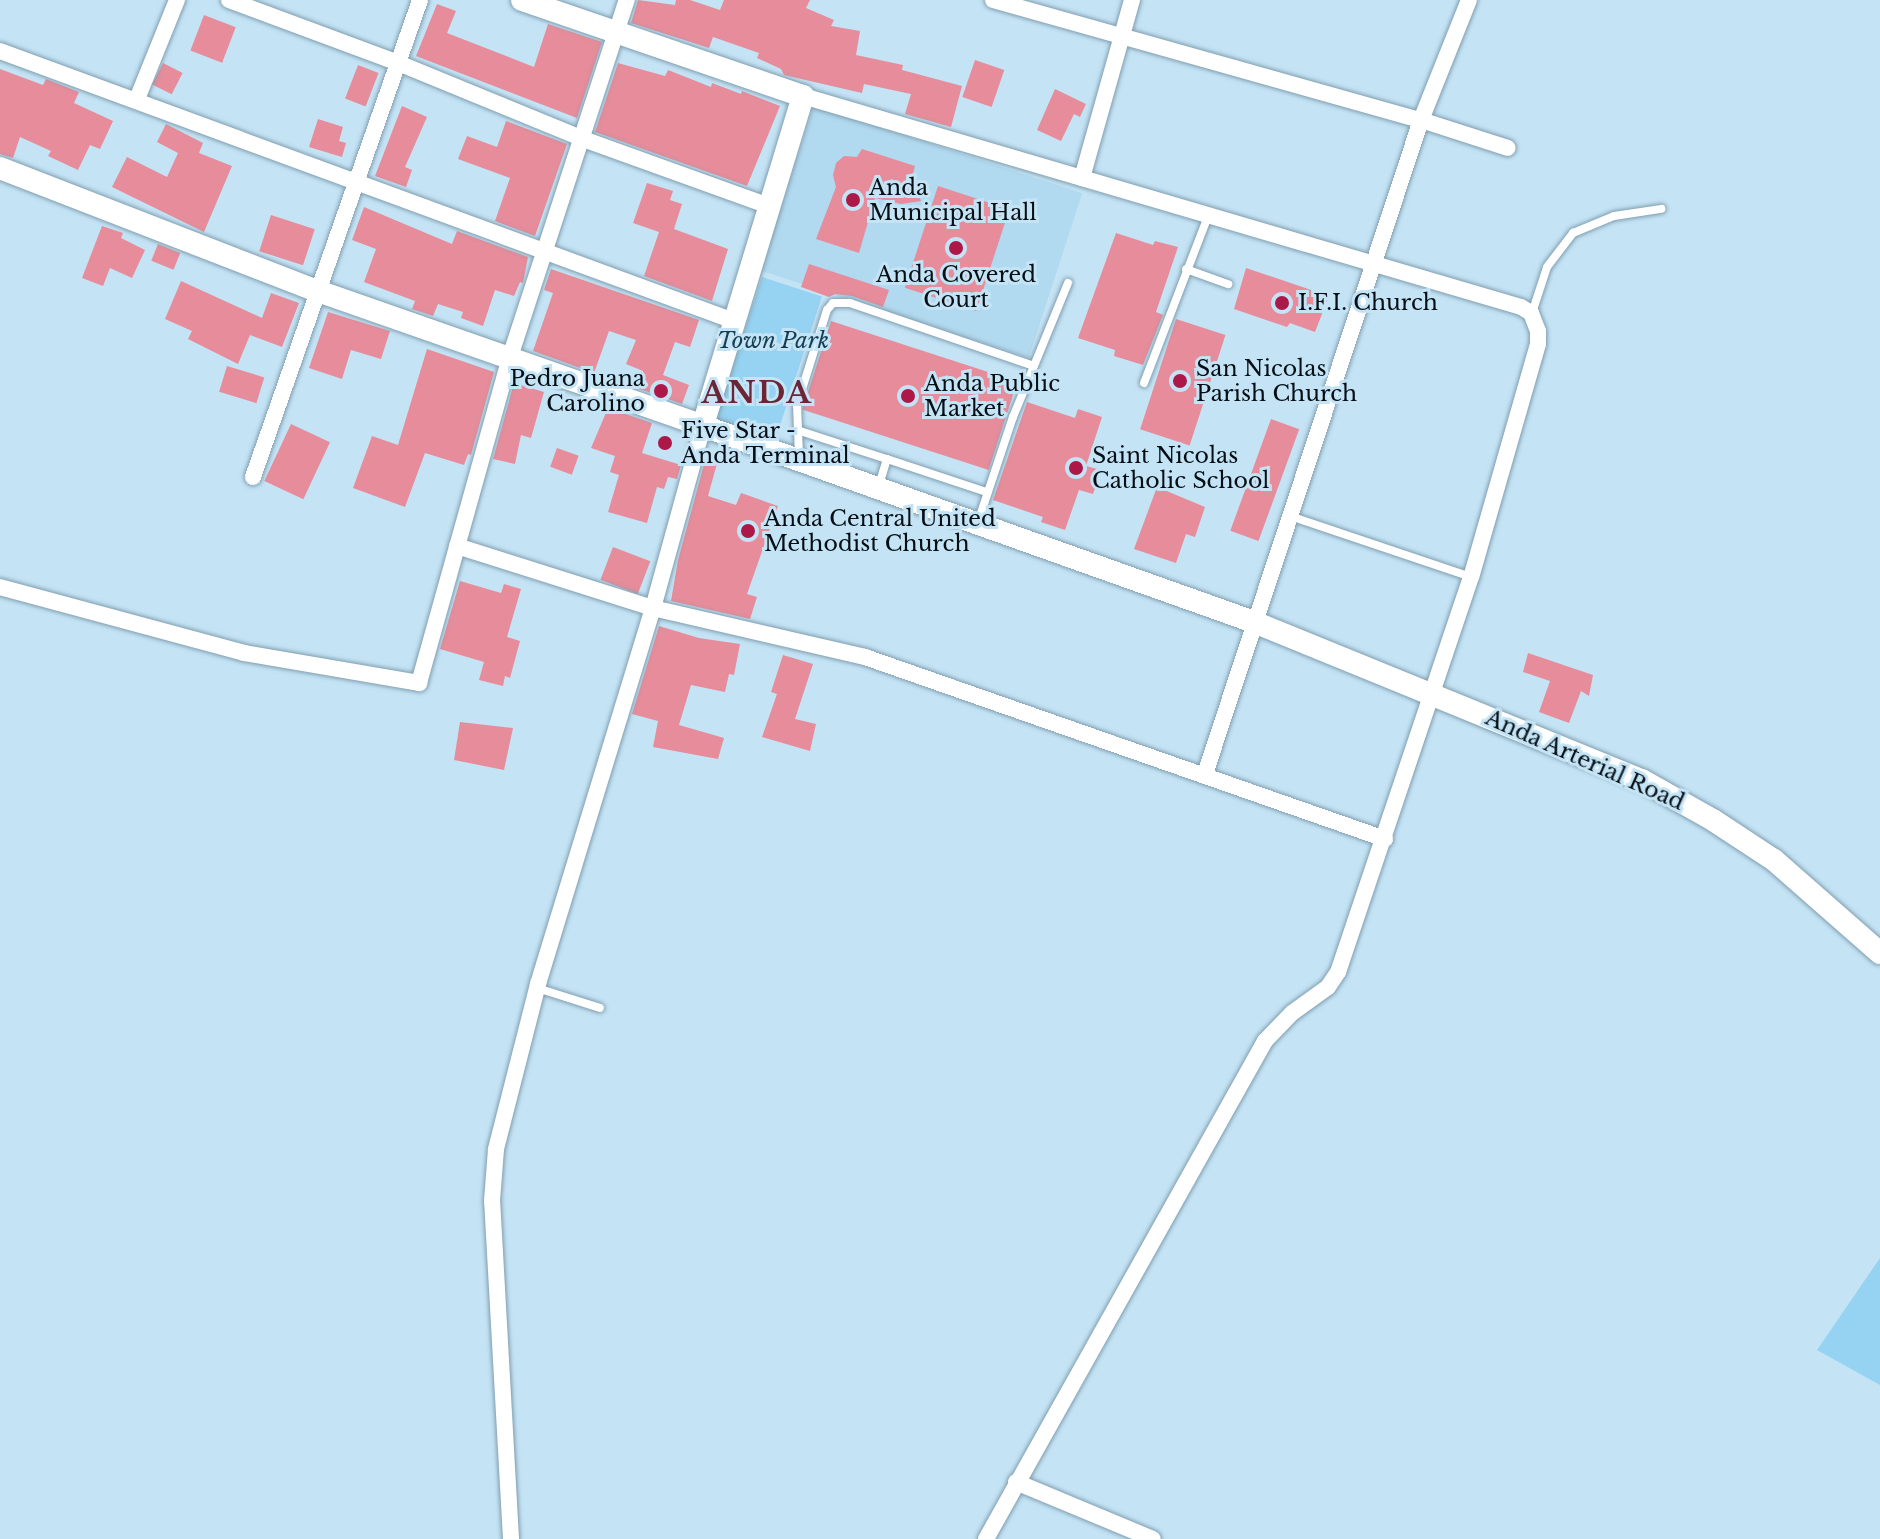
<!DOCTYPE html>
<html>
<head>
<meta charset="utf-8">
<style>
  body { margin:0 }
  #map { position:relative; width:1880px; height:1539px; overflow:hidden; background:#c4e4f6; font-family:"Libre Baskerville",serif }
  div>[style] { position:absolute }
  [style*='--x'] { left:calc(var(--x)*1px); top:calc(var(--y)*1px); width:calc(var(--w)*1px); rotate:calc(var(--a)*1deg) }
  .built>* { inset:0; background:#b1d9ef; transform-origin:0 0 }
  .green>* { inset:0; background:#96d2f1; transform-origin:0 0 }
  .building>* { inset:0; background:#e68c9a; transform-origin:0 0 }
  .roads { filter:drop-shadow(0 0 2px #809eaf) drop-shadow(0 0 2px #809eaf) }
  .lane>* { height:8px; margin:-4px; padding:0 4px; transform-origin:4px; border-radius:4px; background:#fff }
  .street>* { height:16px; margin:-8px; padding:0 8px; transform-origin:8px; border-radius:8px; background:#fff }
  .secondary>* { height:22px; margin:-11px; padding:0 11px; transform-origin:11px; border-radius:11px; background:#fff }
  .dots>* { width:22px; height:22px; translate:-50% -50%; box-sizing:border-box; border:4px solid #c4e4f6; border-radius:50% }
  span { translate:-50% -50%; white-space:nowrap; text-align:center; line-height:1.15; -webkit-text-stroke:6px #c4e4f6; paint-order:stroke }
  .poi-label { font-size:22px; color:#040e14 }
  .left { translate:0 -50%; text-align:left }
  .right { translate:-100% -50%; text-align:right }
  .park-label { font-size:22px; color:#143d50; font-style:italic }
  .street-label { font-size:22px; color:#040e14 }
  .district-label { font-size:30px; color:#6b2535; font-weight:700; letter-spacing:2px }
</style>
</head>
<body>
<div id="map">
  <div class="built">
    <div style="left:814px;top:106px;width:282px;height:173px;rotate:18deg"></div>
  </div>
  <div class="green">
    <div style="left:762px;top:277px;width:63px;height:149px;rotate:18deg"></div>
    <div style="clip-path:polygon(1880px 1258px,1880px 1385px,1817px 1350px)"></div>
  </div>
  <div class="building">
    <div style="clip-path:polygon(638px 0,675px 5px,676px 0,690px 0,720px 10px,724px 0,810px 0,806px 8px,834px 20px,831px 26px,860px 31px,856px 55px,903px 65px,902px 70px,962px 86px,951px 127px,905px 114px,911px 94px,864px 84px,862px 93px,784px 75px,781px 69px,757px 58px,759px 53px,713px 37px,709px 48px,631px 23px)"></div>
    <div style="clip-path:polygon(437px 4px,456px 11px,447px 33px,534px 67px,548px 24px,602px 42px,577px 118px,416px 56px)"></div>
    <div style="left:204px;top:15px;width:34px;height:38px;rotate:21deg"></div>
    <div style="left:975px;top:60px;width:31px;height:39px;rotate:19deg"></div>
    <div style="left:163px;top:63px;width:22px;height:24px;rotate:27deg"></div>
    <div style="clip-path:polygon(618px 63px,665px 76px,668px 70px,711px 87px,712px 83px,741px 94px,742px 91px,780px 106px,747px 186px,595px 132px)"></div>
    <div style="left:358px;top:65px;width:22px;height:36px;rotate:21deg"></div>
    <div style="clip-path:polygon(0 69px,43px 85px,46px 79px,79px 92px,74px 103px,113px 121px,100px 149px,90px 145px,78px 170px,48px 156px,51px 151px,20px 137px,13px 158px,0 154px)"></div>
    <div style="clip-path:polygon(1055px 89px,1086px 104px,1080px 117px,1074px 114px,1061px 141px,1037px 130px)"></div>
    <div style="clip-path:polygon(402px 106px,427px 117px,405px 167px,412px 170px,406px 187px,375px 176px)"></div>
    <div style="clip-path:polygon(318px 119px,343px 127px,339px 141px,346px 143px,342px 157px,309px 147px)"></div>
    <div style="clip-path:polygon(506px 121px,567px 144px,535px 236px,495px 221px,510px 178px,458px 159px,467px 136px,497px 147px)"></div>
    <div style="clip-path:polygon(166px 124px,203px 143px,199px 153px,232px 166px,204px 232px,112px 187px,127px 157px,167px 177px,178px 153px,157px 142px)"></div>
    <div style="clip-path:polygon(862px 149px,915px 166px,912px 178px,921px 201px,901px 204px,875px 198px,859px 253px,816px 239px,836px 187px,833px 175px,836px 163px,844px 156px,857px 157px)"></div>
    <div style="clip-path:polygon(647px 183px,673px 191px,670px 200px,682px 204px,674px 229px,728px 249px,712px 301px,644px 276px,659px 232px,633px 223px)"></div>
    <div style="left:938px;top:186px;width:75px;height:107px;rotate:18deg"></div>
    <div style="clip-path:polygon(364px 207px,452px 244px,457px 231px,528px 257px,523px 283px,520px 282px,514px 296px,495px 290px,483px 326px,461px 318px,463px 312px,438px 304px,433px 316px,412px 309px,415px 301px,364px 282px,376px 249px,352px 240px)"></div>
    <div style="left:271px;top:215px;width:46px;height:38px;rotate:18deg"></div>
    <div style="clip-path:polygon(102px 226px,123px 233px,121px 238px,145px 250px,132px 278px,110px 268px,103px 286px,82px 278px)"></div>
    <div style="clip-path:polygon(1116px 233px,1153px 245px,1155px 241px,1178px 247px,1156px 312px,1163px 315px,1143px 365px,1114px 356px,1115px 350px,1078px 338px)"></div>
    <div style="left:158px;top:244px;width:24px;height:18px;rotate:22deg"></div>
    <div style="clip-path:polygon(809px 264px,889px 290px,883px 307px,852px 296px,835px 294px,829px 297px,801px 287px)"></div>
    <div style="clip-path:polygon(1246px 268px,1329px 296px,1315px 332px,1290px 323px,1287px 327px,1234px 309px)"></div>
    <div style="clip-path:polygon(551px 269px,699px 320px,690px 347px,675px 342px,663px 375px,689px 385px,682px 404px,637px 388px,643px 371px,626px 364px,636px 340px,609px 331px,594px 373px,533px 351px,553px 293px,544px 290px)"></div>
    <div style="clip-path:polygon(181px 281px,262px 318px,271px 293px,299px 303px,282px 347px,250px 335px,238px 364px,188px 339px,192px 331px,165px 319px)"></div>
    <div style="clip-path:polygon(328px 312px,390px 331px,381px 359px,351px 350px,342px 379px,309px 368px)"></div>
    <div style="left:1176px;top:319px;width:52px;height:116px;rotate:18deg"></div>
    <div style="left:831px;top:321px;width:196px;height:93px;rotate:18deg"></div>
    <div style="clip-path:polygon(427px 349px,494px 372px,471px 455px,468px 454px,464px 465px,425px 453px,405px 507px,353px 488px,372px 436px,398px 445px)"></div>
    <div style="left:227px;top:366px;width:39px;height:27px;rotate:17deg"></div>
    <div style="clip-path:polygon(514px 383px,544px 392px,531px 438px,521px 435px,515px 464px,493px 459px)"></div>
    <div style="clip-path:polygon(1027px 402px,1075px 418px,1078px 409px,1102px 417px,1086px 466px,1101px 470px,1093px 494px,1079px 490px,1065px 530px,1041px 522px,1043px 517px,993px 500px)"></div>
    <div style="clip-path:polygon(608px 408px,652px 423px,642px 453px,681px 465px,677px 479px,668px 477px,664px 489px,657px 487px,647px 523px,608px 512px,619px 475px,610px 472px,615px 456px,591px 448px)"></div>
    <div style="left:1271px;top:419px;width:30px;height:119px;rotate:20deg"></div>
    <div style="left:291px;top:424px;width:43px;height:63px;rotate:25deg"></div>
    <div style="left:557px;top:448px;width:23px;height:20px;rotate:20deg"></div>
    <div style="clip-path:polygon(706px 457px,718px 460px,708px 496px,736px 505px,741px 493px,778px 506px,747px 594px,757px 597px,750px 619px,671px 601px,678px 560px)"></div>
    <div style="clip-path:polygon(1157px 487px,1205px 507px,1195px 537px,1186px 534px,1176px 563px,1134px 549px)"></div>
    <div style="left:613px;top:547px;width:40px;height:35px;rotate:21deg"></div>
    <div style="clip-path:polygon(460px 581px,501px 593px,504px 584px,521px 589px,507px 637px,520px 641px,510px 678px,505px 676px,503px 686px,479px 680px,484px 662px,440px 649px)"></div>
    <div style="clip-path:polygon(659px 626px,699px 638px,740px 644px,734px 675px,729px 674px,725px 692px,691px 685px,679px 725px,724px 738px,718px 759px,653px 747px,658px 721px,632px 714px)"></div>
    <div style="clip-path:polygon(1528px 653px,1593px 675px,1589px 696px,1581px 691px,1569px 723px,1539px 712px,1550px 681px,1523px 672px)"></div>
    <div style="clip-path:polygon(783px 655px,813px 664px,795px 719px,816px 724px,810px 751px,762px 737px,777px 694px,771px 692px)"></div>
    <div style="clip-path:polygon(460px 722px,513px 728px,504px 770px,454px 760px)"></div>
  </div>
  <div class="roads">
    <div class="lane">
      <div style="--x:1186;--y:269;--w:45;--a:19.7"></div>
      <div style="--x:1532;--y:313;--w:48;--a:-71.9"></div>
      <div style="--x:1547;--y:267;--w:43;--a:-52.6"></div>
      <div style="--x:1573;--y:233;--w:44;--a:-22.5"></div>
      <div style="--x:1614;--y:216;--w:48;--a:-8.5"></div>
      <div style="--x:1144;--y:383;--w:179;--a:-69"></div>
      <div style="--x:797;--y:430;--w:95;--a:17.9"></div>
      <div style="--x:799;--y:456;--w:51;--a:-92.2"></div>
      <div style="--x:797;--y:405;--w:100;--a:-72.5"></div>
      <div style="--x:827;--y:310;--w:9;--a:-49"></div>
      <div style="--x:833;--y:303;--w:17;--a:0"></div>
      <div style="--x:850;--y:303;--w:194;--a:18.9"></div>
      <div style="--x:879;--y:485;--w:27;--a:-73"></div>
      <div style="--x:887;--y:459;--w:104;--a:18.4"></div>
      <div style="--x:1290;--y:516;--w:191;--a:18.6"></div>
      <div style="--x:978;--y:522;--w:111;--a:-71.6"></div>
      <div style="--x:1013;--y:417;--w:145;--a:-67.7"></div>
      <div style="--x:537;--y:988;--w:66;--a:17.6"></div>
    </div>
    <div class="street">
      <div style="--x:229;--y:0;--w:180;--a:20.4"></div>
      <div style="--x:398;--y:63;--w:200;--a:22.3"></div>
      <div style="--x:583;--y:139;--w:198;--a:19.8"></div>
      <div style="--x:993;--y:0;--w:445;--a:15.7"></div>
      <div style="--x:1421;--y:120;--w:91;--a:17.8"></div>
      <div style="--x:0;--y:51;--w:782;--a:20.2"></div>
      <div style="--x:803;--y:96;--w:748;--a:16.38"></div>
      <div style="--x:1521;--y:307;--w:12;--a:31"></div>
      <div style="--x:1531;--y:313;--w:19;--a:69"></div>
      <div style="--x:1538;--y:331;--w:13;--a:90"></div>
      <div style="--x:1538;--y:344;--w:242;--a:106"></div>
      <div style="--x:1471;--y:577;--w:417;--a:108.6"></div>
      <div style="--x:1338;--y:972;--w:18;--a:124"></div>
      <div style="--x:1328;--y:987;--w:44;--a:144.2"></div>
      <div style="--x:1292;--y:1013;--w:39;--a:134"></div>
      <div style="--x:1265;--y:1041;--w:571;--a:119.26"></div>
      <div style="--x:137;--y:99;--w:107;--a:-68"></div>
      <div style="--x:1082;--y:178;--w:185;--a:-74.3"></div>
      <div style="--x:253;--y:477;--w:505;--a:-70.7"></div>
      <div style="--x:457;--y:546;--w:206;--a:17.6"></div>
      <div style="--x:653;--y:608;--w:218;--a:13"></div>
      <div style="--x:865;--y:657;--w:551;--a:19.29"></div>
      <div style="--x:0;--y:587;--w:253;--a:15.1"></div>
      <div style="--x:244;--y:653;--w:178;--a:9.7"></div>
      <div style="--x:419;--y:683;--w:335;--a:-74.4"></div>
      <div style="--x:509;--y:360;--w:379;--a:-71.9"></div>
      <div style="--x:1205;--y:774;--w:689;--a:-71.72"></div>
      <div style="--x:1421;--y:120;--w:129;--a:-68.2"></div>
      <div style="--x:1016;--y:1482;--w:148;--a:22.6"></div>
      <div style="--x:511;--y:1539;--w:339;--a:-93.2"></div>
      <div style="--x:492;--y:1201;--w:52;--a:-85.6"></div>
      <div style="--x:496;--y:1149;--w:170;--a:-75.7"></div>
      <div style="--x:538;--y:984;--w:393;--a:-73"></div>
      <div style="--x:653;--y:608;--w:189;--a:-74.6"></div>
    </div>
    <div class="secondary">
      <div style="--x:522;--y:0;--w:297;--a:18.9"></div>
      <div style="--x:803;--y:96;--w:345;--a:106.9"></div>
      <div style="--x:703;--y:426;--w:585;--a:19.58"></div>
      <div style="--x:1254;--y:622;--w:419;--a:22.2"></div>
      <div style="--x:1642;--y:780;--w:81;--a:29.4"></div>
      <div style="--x:1713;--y:820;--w:73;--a:33.3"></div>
      <div style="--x:1774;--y:860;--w:141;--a:41.3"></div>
      <div style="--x:0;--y:168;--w:338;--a:21.2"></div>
      <div style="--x:315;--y:290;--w:411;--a:19.3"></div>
    </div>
  </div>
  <div class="dots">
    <div style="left:853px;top:200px;background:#ac1948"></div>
    <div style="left:956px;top:248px;background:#ac1948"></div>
    <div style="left:1282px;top:303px;background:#ac1948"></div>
    <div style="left:1180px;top:381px;background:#ac1948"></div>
    <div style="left:661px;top:391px;background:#ac1948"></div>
    <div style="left:908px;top:396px;background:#ac1948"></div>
    <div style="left:665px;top:443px;background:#ac1948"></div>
    <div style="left:1076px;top:468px;background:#ac1948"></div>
    <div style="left:748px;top:531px;background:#ac1948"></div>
  </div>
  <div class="poi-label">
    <span class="left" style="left:869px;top:200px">Anda<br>Municipal Hall</span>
    <span style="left:956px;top:287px">Anda Covered<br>Court</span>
    <span class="left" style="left:1298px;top:303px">I.F.I. Church</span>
    <span class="left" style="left:1196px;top:381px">San Nicolas<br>Parish Church</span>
    <span class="right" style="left:645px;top:391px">Pedro Juana<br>Carolino</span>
    <span class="left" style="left:924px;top:396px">Anda Public<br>Market</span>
    <span class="left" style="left:681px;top:443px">Five Star -<br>Anda Terminal</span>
    <span class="left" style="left:1092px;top:468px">Saint Nicolas<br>Catholic School</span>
    <span class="left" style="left:764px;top:531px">Anda Central United<br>Methodist Church</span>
  </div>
  <div class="park-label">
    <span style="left:773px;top:341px">Town Park</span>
  </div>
  <div class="street-label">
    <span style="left:1585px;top:760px;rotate:24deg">Anda Arterial Road</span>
  </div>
  <div class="district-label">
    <span style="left:757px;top:393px">ANDA</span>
  </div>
</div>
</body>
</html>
